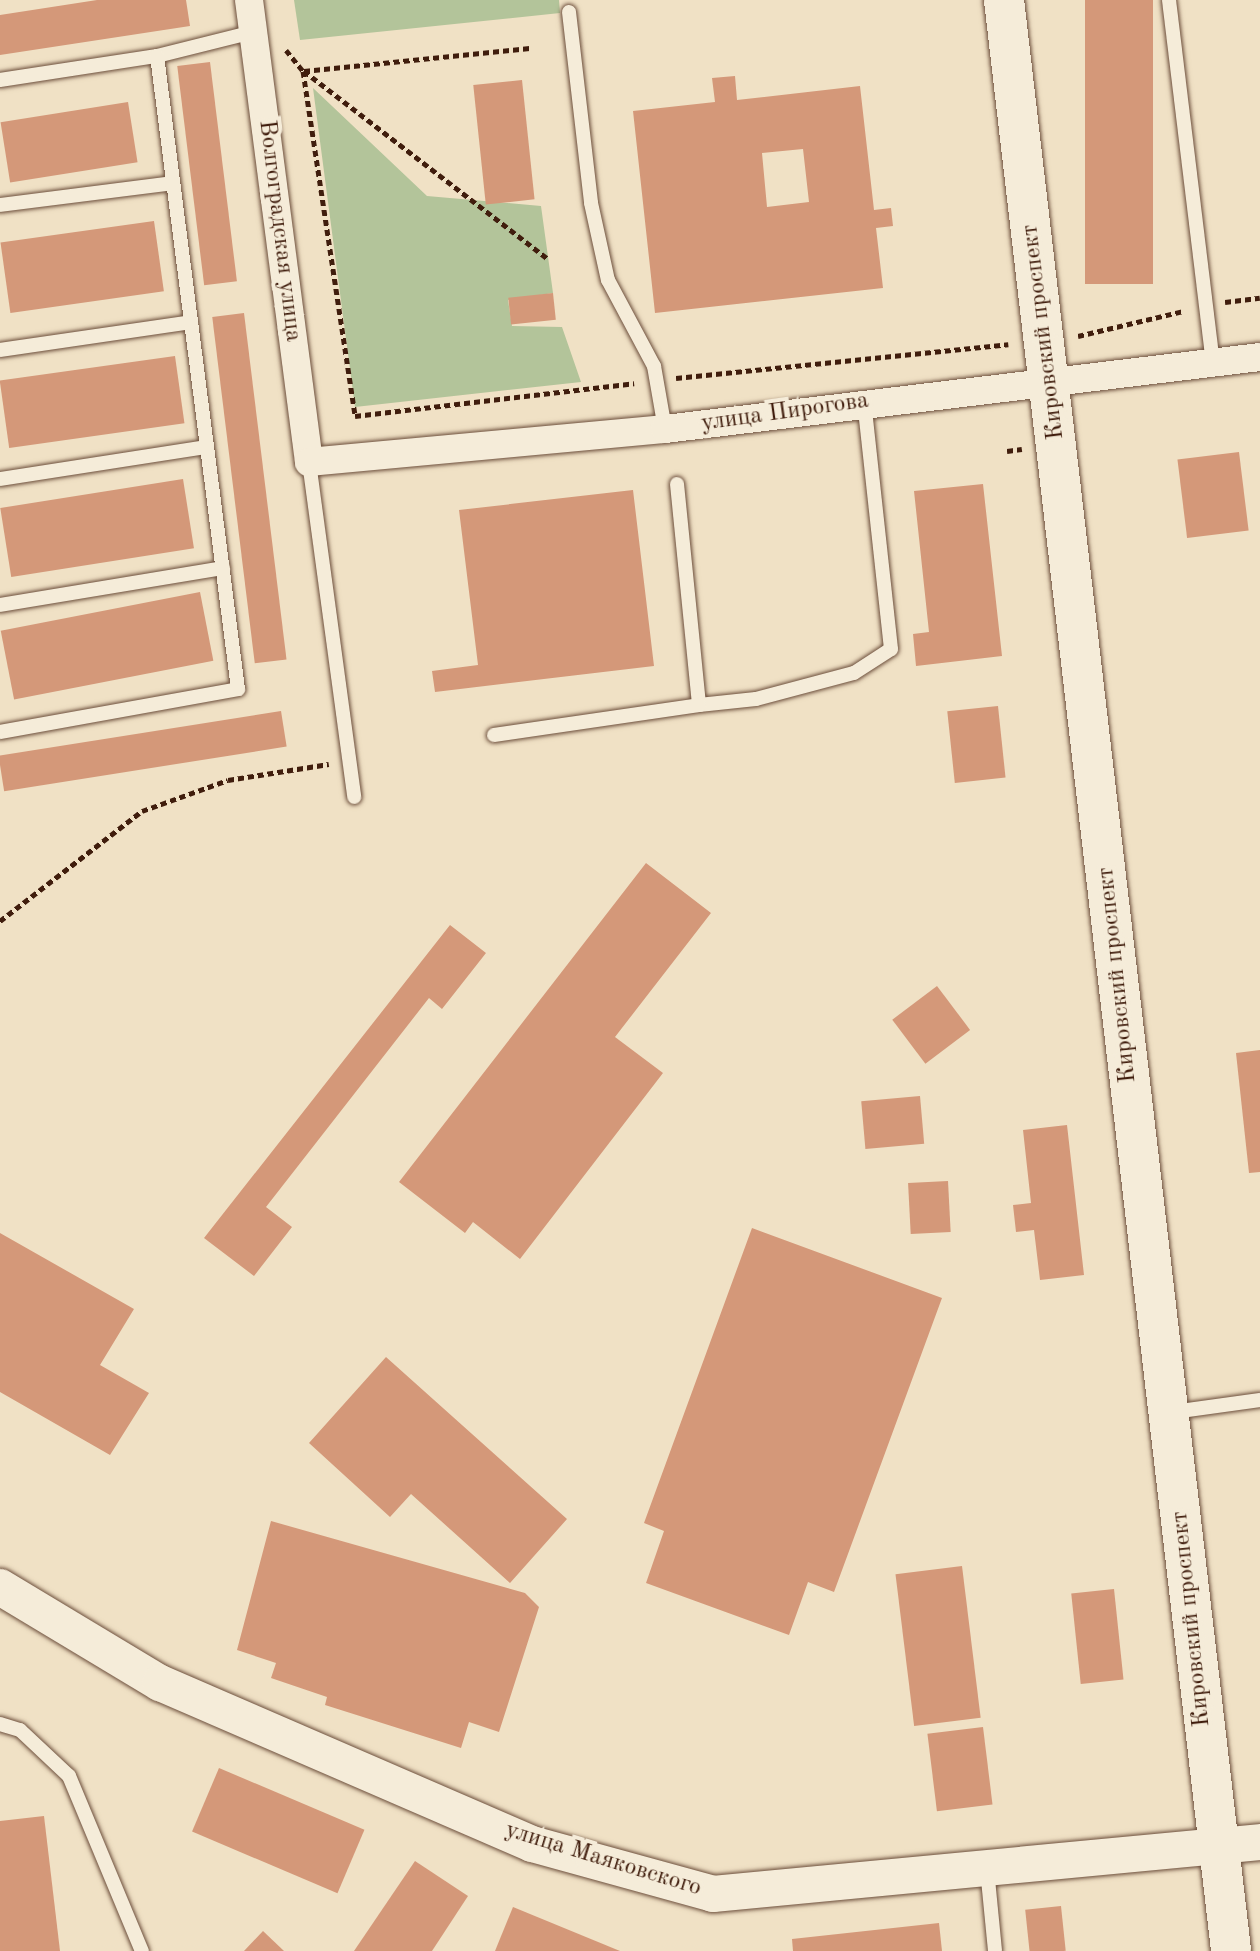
<!DOCTYPE html>
<html>
<head>
<meta charset="utf-8">
<style>
  body { margin:0 }
  #map { position:relative; width:1260px; height:1951px; overflow:hidden; background:#f0e1c5; font-family:"Old Standard TT",serif }
  div>[style] { position:absolute }
  [style*='--x'] { left:calc(var(--x)*1px); top:calc(var(--y)*1px); width:calc(var(--w)*1px); rotate:calc(var(--a)*1deg) }
  .green>* { inset:0; background:#b3c49a }
  .building>* { inset:0; background:#d49879; transform-origin:0 0 }
  .path>* { height:5px; margin-top:-2.5px; transform-origin:0; background:repeating-linear-gradient(90deg,#401d0d 0 6px,transparent 0 10px) }
  .roads { filter:drop-shadow(0 0 2px #6c4e3b) drop-shadow(0 0 2px #6c4e3b) }
  .service>* { height:14px; margin:-7px; padding:0 7px; transform-origin:7px; border-radius:7px; background:#f5ecd9 }
  .minor>* { height:28px; margin:-14px; padding:0 14px; transform-origin:14px; border-radius:14px; background:#f5ecd9 }
  .tertiary>* { height:36px; margin:-18px; padding:0 18px; transform-origin:18px; border-radius:18px; background:#f5ecd9 }
  .secondary>* { height:40px; margin:-20px; padding:0 20px; transform-origin:20px; border-radius:20px; background:#f5ecd9 }
  span { translate:-50% -50%; white-space:nowrap; text-align:center; line-height:1.15; -webkit-text-stroke:8px #f5ecd9; paint-order:stroke }
  .street-label { font-size:24px; color:#401d0d }
</style>
</head>
<body>
<div id="map">
  <div class="green">
    <div style="clip-path:polygon(294px 0,559px 0,560px 13px,300px 40px)"></div>
    <div style="clip-path:polygon(313px 88px,427px 196px,541px 206px,553px 293px,508px 300px,512px 326px,562px 327px,581px 382px,355px 407px)"></div>
  </div>
  <div class="building">
    <div style="clip-path:polygon(97px 0,186px 0,190px 26px,0 55px,0 15px)"></div>
    <div style="left:1085px;top:0;width:68px;height:284px"></div>
    <div style="left:210px;top:62px;width:221px;height:33px;rotate:83deg"></div>
    <div style="clip-path:polygon(evenodd,735px 76px,737px 100px,860px 86px,874px 210px,891px 208px,893px 226px,876px 228px,883px 288px,655px 313px,633px 111px,715px 102px,712px 78px,735px 76px,803px 149px,809px 202px,767px 207px,762px 153px,803px 149px)"></div>
    <div style="left:522px;top:80px;width:120px;height:49px;rotate:84deg"></div>
    <div style="left:128px;top:102px;width:61px;height:129px;rotate:81deg"></div>
    <div style="left:154px;top:221px;width:71px;height:155px;rotate:82deg"></div>
    <div style="left:553px;top:293px;width:27px;height:45px;rotate:84deg"></div>
    <div style="left:244px;top:313px;width:349px;height:32px;rotate:83deg"></div>
    <div style="left:175px;top:356px;width:68px;height:177px;rotate:82deg"></div>
    <div style="left:1239px;top:452px;width:79px;height:62px;rotate:83deg"></div>
    <div style="left:183px;top:479px;width:70px;height:185px;rotate:81deg"></div>
    <div style="clip-path:polygon(983px 484px,1002px 656px,916px 666px,913px 634px,929px 632px,914px 491px)"></div>
    <div style="clip-path:polygon(633px 490px,654px 666px,435px 692px,432px 671px,478px 665px,459px 510px)"></div>
    <div style="left:200px;top:592px;width:70px;height:203px;rotate:79deg"></div>
    <div style="left:998px;top:706px;width:72px;height:51px;rotate:84deg"></div>
    <div style="left:281px;top:711px;width:36px;height:286px;rotate:81deg"></div>
    <div style="clip-path:polygon(646px 863px,711px 913px,615px 1037px,663px 1073px,520px 1259px,473px 1222px,465px 1233px,399px 1182px)"></div>
    <div style="clip-path:polygon(450px 925px,486px 953px,442px 1009px,429px 998px,266px 1207px,292px 1227px,254px 1276px,204px 1238px)"></div>
    <div style="left:937px;top:986px;width:55px;height:56px;rotate:53deg"></div>
    <div style="clip-path:polygon(1260px 1050px,1260px 1172px,1249px 1173px,1236px 1053px)"></div>
    <div style="left:920px;top:1096px;width:48px;height:59px;rotate:85deg"></div>
    <div style="clip-path:polygon(1067px 1125px,1084px 1275px,1040px 1280px,1034px 1230px,1016px 1232px,1013px 1205px,1031px 1203px,1023px 1130px)"></div>
    <div style="left:948px;top:1181px;width:51px;height:40px;rotate:87deg"></div>
    <div style="clip-path:polygon(752px 1228px,942px 1298px,834px 1592px,808px 1582px,789px 1635px,646px 1583px,664px 1531px,644px 1523px)"></div>
    <div style="clip-path:polygon(0 1233px,134px 1309px,100px 1365px,149px 1393px,110px 1455px,0 1392px)"></div>
    <div style="clip-path:polygon(386px 1357px,567px 1519px,510px 1583px,411px 1494px,390px 1517px,309px 1443px)"></div>
    <div style="clip-path:polygon(271px 1521px,525px 1593px,539px 1607px,499px 1732px,469px 1722px,461px 1748px,325px 1705px,327px 1697px,271px 1678px,276px 1663px,237px 1650px)"></div>
    <div style="left:962px;top:1566px;width:153px;height:67px;rotate:83deg"></div>
    <div style="left:1114px;top:1589px;width:91px;height:43px;rotate:84deg"></div>
    <div style="left:983px;top:1727px;width:78px;height:56px;rotate:83deg"></div>
    <div style="left:219px;top:1768px;width:158px;height:69px;rotate:23deg"></div>
    <div style="clip-path:polygon(44px 1816px,60px 1951px,0 1951px,0 1821px)"></div>
    <div style="clip-path:polygon(415px 1861px,468px 1896px,432px 1951px,354px 1951px)"></div>
    <div style="left:1061px;top:1906px;width:45px;height:36px;rotate:84deg"></div>
    <div style="clip-path:polygon(513px 1907px,620px 1951px,495px 1951px)"></div>
    <div style="clip-path:polygon(939px 1923px,942px 1951px,793px 1951px,792px 1939px)"></div>
    <div style="clip-path:polygon(263px 1931px,284px 1951px,244px 1951px)"></div>
  </div>
  <div class="path">
    <div style="--x:286;--y:50;--w:27;--a:51"></div>
    <div style="--x:303;--y:71;--w:349;--a:81.4"></div>
    <div style="--x:355;--y:416;--w:281;--a:-6.7"></div>
    <div style="--x:304;--y:71;--w:308;--a:37.6"></div>
    <div style="--x:304;--y:71;--w:227;--a:-5.8"></div>
    <div style="--x:1225;--y:302;--w:35;--a:-7"></div>
    <div style="--x:1078;--y:336;--w:109;--a:-13.3"></div>
    <div style="--x:676;--y:378;--w:334;--a:-5.8"></div>
    <div style="--x:1007;--y:451;--w:15;--a:-8"></div>
    <div style="--x:0;--y:921;--w:180;--a:-37.8"></div>
    <div style="--x:142;--y:811;--w:91;--a:-19.8"></div>
    <div style="--x:228;--y:780;--w:102;--a:-9"></div>
  </div>
  <div class="roads">
    <div class="service">
      <div style="--x:1169;--y:0;--w:366;--a:83.1"></div>
      <div style="--x:569;--y:12;--w:192;--a:83.4"></div>
      <div style="--x:591;--y:203;--w:79;--a:77.6"></div>
      <div style="--x:608;--y:280;--w:98;--a:61.9"></div>
      <div style="--x:654;--y:366;--w:64;--a:80.1"></div>
      <div style="--x:0;--y:80;--w:159;--a:-8.7"></div>
      <div style="--x:157;--y:56;--w:99;--a:-14"></div>
      <div style="--x:0;--y:205;--w:174;--a:-7.2"></div>
      <div style="--x:0;--y:350;--w:193;--a:-8.3"></div>
      <div style="--x:309;--y:462;--w:338;--a:82.3"></div>
      <div style="--x:0;--y:479;--w:209;--a:-8.8"></div>
      <div style="--x:677;--y:484;--w:222;--a:84.3"></div>
      <div style="--x:699;--y:705;--w:57;--a:-6"></div>
      <div style="--x:756;--y:699;--w:101;--a:-14.9"></div>
      <div style="--x:854;--y:673;--w:44;--a:-33"></div>
      <div style="--x:891;--y:649;--w:249;--a:-96.2"></div>
      <div style="--x:0;--y:605;--w:226;--a:-9.4"></div>
      <div style="--x:0;--y:732;--w:242;--a:-10.2"></div>
      <div style="--x:238;--y:689;--w:638;--a:-97.29"></div>
      <div style="--x:494;--y:735;--w:207;--a:-8.3"></div>
      <div style="--x:1173;--y:1412;--w:88;--a:-7.9"></div>
      <div style="--x:0;--y:1724;--w:21;--a:17"></div>
      <div style="--x:20;--y:1730;--w:67;--a:43.2"></div>
      <div style="--x:69;--y:1776;--w:190;--a:67.4"></div>
      <div style="--x:987;--y:1869;--w:82;--a:84.4"></div>
    </div>
    <div class="minor">
      <div style="--x:249;--y:0;--w:466;--a:82.6"></div>
      <div style="--x:309;--y:462;--w:358;--a:-5.3"></div>
      <div style="--x:665;--y:429;--w:599;--a:-6.9"></div>
    </div>
    <div class="tertiary">
      <div style="--x:0;--y:1587;--w:187;--a:31"></div>
      <div style="--x:160;--y:1683;--w:405;--a:23.4"></div>
      <div style="--x:532;--y:1844;--w:188;--a:15.4"></div>
      <div style="--x:713;--y:1894;--w:549;--a:-5.43"></div>
    </div>
    <div class="secondary">
      <div style="--x:1004;--y:0;--w:1964;--a:83.36"></div>
    </div>
  </div>
  <div class="street-label">
    <span style="left:279px;top:231px;rotate:83deg">Волгоградская улица</span>
    <span style="left:1044px;top:332px;rotate:-97deg">Кировский проспект</span>
    <span style="left:785px;top:413px;rotate:-8deg">улица Пирогова</span>
    <span style="left:1118px;top:975px;rotate:-96deg">Кировский проспект</span>
    <span style="left:1192px;top:1619px;rotate:-96deg">Кировский проспект</span>
    <span style="left:603px;top:1860px;rotate:17deg">улица Маяковского</span>
  </div>
</div>
</body>
</html>
